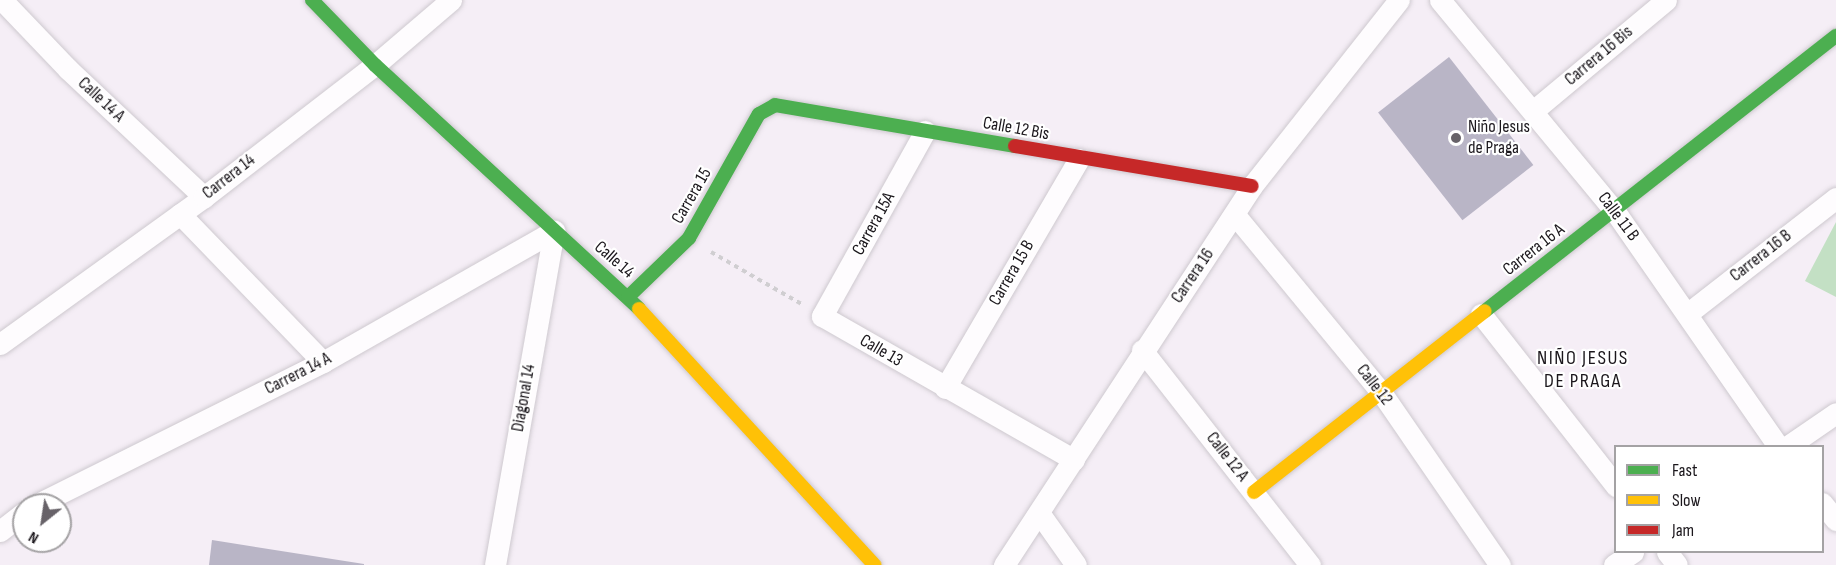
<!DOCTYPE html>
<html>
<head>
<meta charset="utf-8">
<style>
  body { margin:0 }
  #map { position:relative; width:1836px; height:565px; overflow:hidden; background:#f5eef6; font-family:"Sofia Sans Condensed",sans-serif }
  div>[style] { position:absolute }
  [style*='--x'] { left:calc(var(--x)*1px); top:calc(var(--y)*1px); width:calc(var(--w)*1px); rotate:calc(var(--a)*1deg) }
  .green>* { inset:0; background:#c3e0c4 }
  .building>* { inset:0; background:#b9b5c6; transform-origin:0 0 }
  .path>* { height:4px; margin-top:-2px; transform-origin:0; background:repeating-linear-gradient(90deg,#d0ced1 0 4.5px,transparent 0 9px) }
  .roads { filter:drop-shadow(0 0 2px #cec9cf) drop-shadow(0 0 2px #cec9cf) }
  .street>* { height:21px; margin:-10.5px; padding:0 10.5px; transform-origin:10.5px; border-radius:10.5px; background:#fefcfe }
  .fast>* { height:14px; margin:-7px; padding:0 7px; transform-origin:7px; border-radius:7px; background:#4caf50 }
  .slow>* { height:14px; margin:-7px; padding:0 7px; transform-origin:7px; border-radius:7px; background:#ffc107 }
  .jam>* { height:14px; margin:-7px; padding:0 7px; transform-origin:7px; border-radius:7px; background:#c62828 }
  .dots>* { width:16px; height:16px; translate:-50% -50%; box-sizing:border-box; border:3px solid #fff; border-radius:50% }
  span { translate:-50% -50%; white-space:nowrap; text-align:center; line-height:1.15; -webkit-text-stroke:4.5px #fff; paint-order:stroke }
  .street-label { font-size:18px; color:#1b171c }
  .poi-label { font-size:18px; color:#1b171c }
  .left { translate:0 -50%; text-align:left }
  .neighbourhood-label { font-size:20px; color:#1b171c; letter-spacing:1.5px }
  .legend { position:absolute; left:1614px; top:445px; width:210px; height:108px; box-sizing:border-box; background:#fff; border:2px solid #a4a2a4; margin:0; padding:8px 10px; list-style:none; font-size:18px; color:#1b171c }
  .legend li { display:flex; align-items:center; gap:12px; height:30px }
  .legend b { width:30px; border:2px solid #a4a2a4 }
  .north { position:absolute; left:12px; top:493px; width:60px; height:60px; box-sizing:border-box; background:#fff; border:2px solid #a4a2a4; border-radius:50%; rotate:210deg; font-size:16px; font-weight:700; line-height:24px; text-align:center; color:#1b171c }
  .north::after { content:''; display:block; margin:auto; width:21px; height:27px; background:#676268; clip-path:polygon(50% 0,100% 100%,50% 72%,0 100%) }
</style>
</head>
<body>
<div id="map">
  <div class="green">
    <div style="clip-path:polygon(1836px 222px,1836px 297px,1805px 281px)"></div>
  </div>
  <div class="building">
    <div style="left:1449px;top:57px;width:137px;height:90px;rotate:52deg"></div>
    <div style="clip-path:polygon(212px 540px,364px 564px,364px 565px,209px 565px)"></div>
  </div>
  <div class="path">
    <div style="--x:711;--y:252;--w:106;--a:29.9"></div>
  </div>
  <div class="roads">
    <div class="street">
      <div style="--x:2;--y:0;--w:95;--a:46.3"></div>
      <div style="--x:68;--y:69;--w:187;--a:43.3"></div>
      <div style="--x:1440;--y:0;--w:273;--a:50.4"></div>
      <div style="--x:1614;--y:210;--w:287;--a:55.2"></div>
      <div style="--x:1533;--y:111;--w:173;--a:-39.8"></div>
      <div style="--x:925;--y:131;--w:212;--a:119.1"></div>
      <div style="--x:822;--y:316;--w:290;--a:29.7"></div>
      <div style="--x:180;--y:214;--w:206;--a:46"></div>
      <div style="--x:1235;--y:215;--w:229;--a:50.5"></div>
      <div style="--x:1381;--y:392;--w:210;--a:55.5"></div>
      <div style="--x:1481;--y:314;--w:219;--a:51.9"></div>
      <div style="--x:1687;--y:314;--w:189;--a:-37.9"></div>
      <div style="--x:0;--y:344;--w:251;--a:-35.8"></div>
      <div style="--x:204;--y:197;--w:216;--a:-37.7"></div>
      <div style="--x:375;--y:65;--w:100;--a:-40.5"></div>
      <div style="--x:1142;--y:350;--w:273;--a:52"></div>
      <div style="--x:945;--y:388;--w:265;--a:-59.7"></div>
      <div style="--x:1788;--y:446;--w:58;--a:-34.5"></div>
      <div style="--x:1822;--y:503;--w:22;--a:51"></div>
      <div style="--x:36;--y:505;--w:321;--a:-26.5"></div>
      <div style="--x:323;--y:362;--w:266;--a:-29.6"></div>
      <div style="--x:1040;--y:514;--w:62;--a:54.8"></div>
      <div style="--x:0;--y:531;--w:31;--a:-38"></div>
      <div style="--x:1667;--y:552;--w:16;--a:52"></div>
      <div style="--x:495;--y:565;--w:339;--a:-80"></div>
      <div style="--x:1004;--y:565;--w:453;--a:-56.8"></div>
      <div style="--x:1252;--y:186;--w:237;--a:-51.7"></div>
      <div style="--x:1614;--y:565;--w:23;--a:-34"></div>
    </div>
    <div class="fast">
      <div style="--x:312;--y:0;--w:91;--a:45.9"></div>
      <div style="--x:375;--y:65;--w:359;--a:42.7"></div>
      <div style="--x:628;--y:297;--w:85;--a:-44"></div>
      <div style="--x:689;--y:238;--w:142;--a:-60.6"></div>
      <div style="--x:759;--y:114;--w:18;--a:-29"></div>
      <div style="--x:775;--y:105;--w:243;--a:9.7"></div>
      <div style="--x:1485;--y:311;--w:446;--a:-38.1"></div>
    </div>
    <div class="slow">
      <div style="--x:639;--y:309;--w:348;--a:47.4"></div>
      <div style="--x:1254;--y:492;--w:293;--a:-38.1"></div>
    </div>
    <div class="jam">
      <div style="--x:1015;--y:146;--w:240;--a:9.6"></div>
    </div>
  </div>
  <div class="dots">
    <div style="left:1456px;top:138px;background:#676268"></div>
  </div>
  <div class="street-label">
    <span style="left:1599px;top:56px;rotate:-40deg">Carrera 16 Bis</span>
    <span style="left:101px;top:100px;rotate:43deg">Calle 14 A</span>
    <span style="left:1016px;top:129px;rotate:10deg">Calle 12 Bis</span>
    <span style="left:229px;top:177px;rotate:-38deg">Carrera 14</span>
    <span style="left:692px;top:196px;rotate:-60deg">Carrera 15</span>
    <span style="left:1618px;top:217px;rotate:53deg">Calle 11 B</span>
    <span style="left:874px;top:224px;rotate:-61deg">Carrera 15A</span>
    <span style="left:1534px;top:250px;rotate:-38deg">Carrera 16 A</span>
    <span style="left:1761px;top:256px;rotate:-38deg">Carrera 16 B</span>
    <span style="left:614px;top:260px;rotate:41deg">Calle 14</span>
    <span style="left:1012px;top:273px;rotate:-60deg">Carrera 15 B</span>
    <span style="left:1193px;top:276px;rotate:-56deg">Carrera 16</span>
    <span style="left:881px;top:351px;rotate:30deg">Calle 13</span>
    <span style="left:298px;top:374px;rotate:-27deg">Carrera 14 A</span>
    <span style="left:1374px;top:385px;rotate:52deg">Calle 12</span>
    <span style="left:524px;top:398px;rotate:-80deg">Diagonal 14</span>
    <span style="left:1227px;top:457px;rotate:52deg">Calle 12 A</span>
  </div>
  <div class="poi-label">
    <span class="left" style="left:1468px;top:138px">Niño Jesus<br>de Praga</span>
  </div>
  <div class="neighbourhood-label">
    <span style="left:1583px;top:370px">NIÑO JESUS<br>DE PRAGA</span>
  </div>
  <ul class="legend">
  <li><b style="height:8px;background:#4caf50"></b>Fast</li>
  <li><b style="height:8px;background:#ffc107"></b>Slow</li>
  <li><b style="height:8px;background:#c62828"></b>Jam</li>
  </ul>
  <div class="north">N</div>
</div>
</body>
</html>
